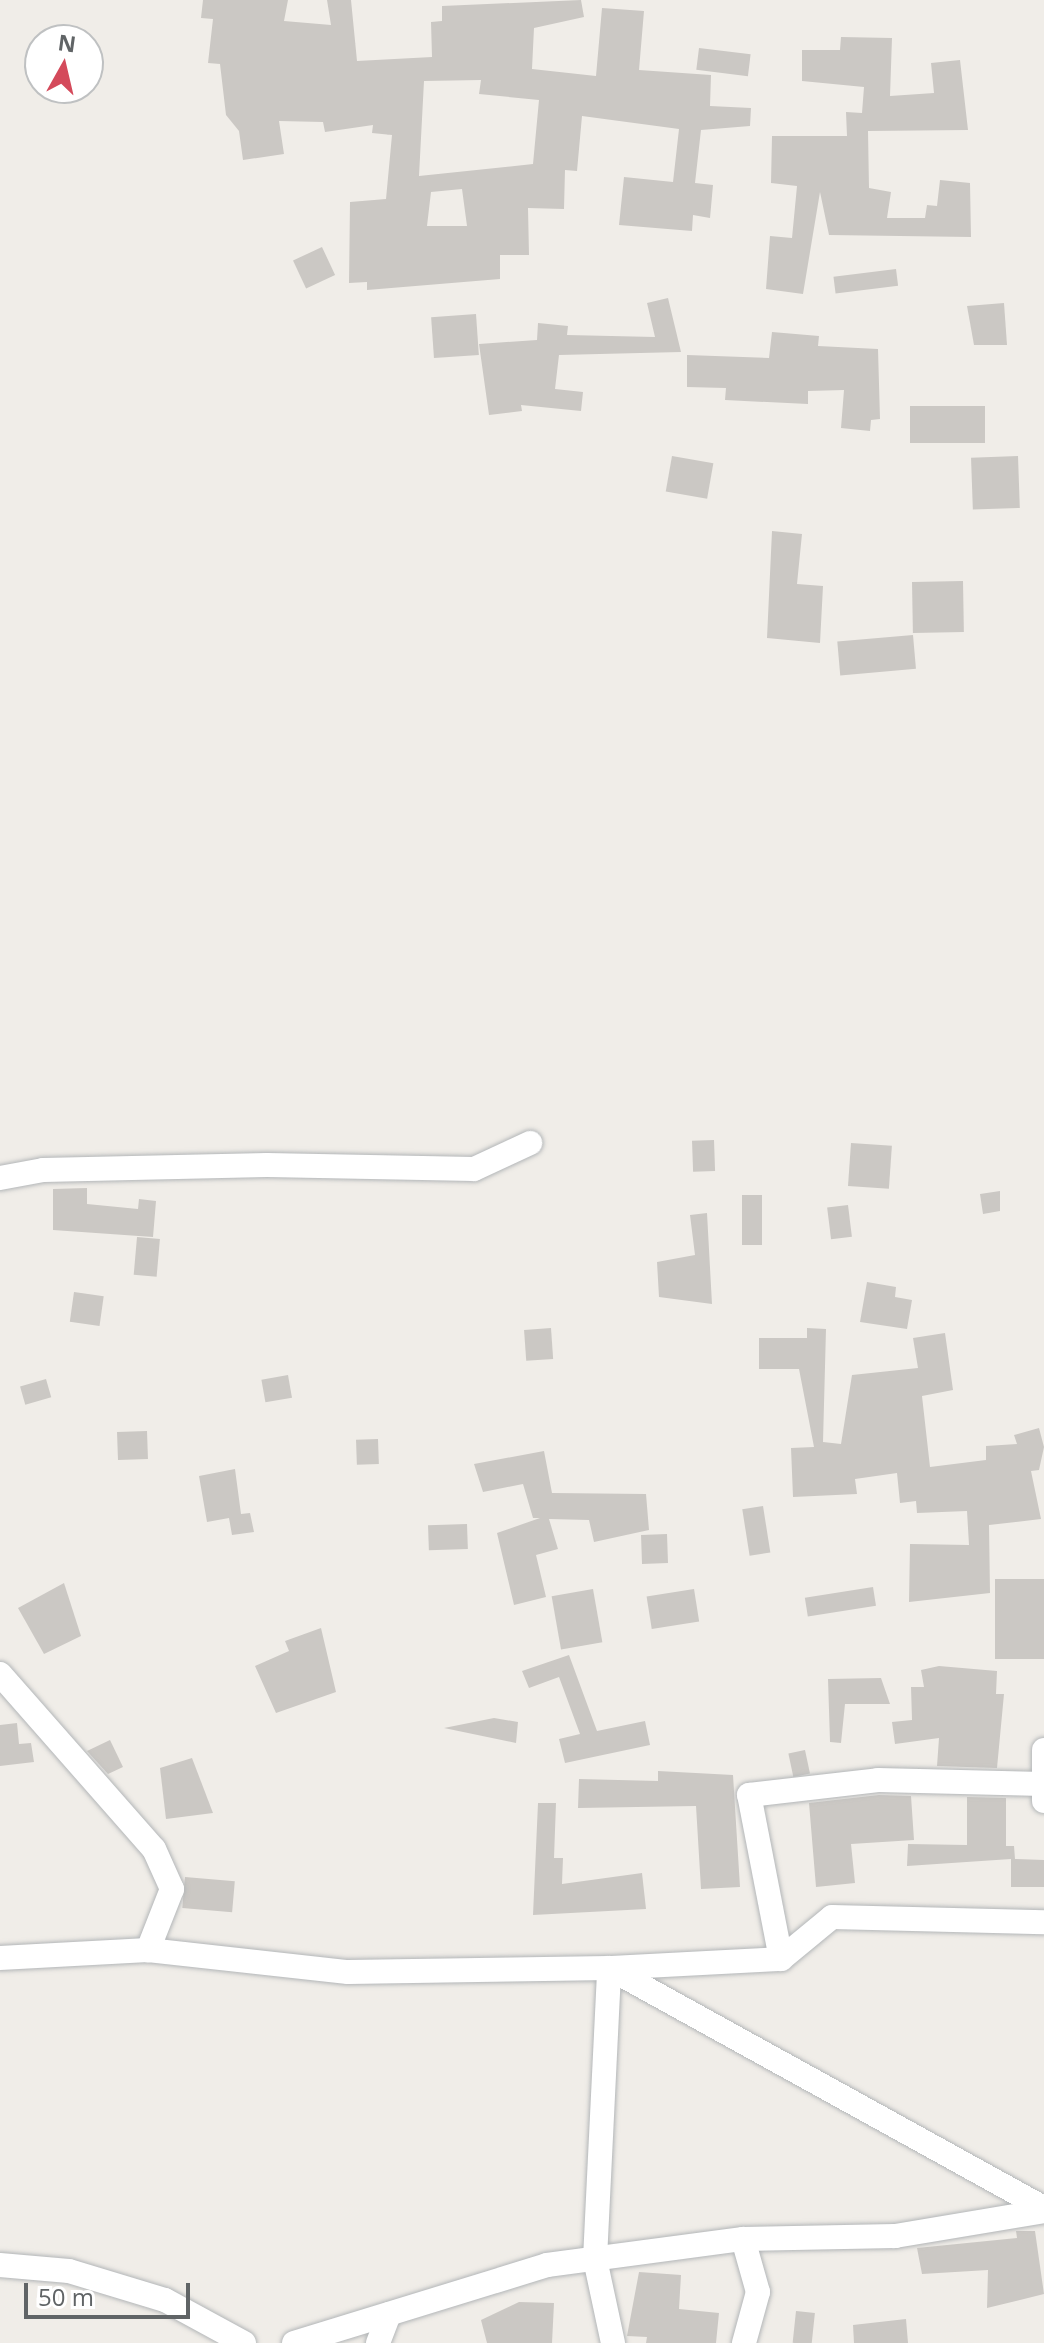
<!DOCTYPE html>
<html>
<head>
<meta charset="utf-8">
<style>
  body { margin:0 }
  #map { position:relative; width:1044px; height:2343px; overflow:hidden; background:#f0ede8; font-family:"Open Sans",sans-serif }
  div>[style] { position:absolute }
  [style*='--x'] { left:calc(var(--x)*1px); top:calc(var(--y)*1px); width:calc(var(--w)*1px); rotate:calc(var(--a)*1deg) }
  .building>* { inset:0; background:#cbc8c4; transform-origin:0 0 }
  .roads { filter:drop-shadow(0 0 2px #b3b6b8) drop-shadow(0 0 2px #b3b6b8) }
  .minor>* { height:24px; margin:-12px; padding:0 12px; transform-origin:12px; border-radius:12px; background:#fff }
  span { translate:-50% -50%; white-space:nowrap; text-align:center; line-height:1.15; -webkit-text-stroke:8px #fff; paint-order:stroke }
  .north { position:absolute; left:24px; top:24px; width:80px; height:80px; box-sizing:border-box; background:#fff; border:2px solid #bfc1c2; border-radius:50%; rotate:8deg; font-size:22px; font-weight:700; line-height:32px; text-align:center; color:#606466 }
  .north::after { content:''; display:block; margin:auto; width:28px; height:36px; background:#d44a5b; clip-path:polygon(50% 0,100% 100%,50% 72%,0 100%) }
  .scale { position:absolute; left:24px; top:2283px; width:166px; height:36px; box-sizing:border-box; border:4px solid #606466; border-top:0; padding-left:10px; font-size:24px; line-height:28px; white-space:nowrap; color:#606466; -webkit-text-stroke:6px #fff; paint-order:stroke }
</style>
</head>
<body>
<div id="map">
  <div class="building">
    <div style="clip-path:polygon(evenodd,203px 0,288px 0,284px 21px,331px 25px,327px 0,351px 0,357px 61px,432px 57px,431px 22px,442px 21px,442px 6px,581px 0,584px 17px,534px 28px,532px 69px,596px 76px,602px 8px,644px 11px,639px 70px,711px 75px,710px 106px,751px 108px,750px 126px,701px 130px,695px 183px,713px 185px,710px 218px,693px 215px,692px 231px,619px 225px,624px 177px,673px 182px,679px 129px,582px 116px,577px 171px,565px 170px,564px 209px,528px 208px,529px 255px,500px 255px,500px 279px,367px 290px,367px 282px,349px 283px,350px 202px,386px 199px,392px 135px,372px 133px,373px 125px,325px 132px,323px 122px,279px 121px,284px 154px,243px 160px,239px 131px,226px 115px,220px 64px,208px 63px,213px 19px,201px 18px,203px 0,481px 80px,479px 94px,539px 100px,533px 164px,419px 176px,424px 81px,481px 80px,203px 0,462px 189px,467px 226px,427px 226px,431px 192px,462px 189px)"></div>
    <div style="clip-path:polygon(841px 37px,892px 38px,890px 96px,934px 93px,931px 63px,960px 60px,968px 130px,868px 131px,869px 188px,891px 192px,887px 218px,925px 218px,927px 205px,937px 206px,940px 180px,970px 183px,971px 237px,829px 235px,820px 192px,803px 294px,766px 289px,770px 236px,792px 238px,797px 186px,771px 183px,772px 136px,847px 136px,846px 112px,862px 113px,864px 87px,802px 81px,802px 50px,840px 50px)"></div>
    <div style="left:699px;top:48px;width:52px;height:22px;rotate:7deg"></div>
    <div style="left:322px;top:247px;width:31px;height:32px;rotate:65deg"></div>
    <div style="left:896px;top:269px;width:17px;height:63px;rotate:83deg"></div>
    <div style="clip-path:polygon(668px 298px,681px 352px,559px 355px,555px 389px,583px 392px,581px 411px,521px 405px,522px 411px,489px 415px,479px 344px,537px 340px,538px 323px,568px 326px,567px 335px,655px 337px,647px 303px)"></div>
    <div style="clip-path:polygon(1004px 303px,1007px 345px,974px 345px,967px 306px)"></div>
    <div style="left:476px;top:314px;width:41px;height:45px;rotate:86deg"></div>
    <div style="clip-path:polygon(772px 332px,819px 336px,818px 346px,878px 349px,880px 419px,871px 420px,870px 431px,841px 428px,844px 390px,808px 391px,808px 404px,725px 400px,726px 388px,687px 387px,687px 355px,769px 358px)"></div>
    <div style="left:910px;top:406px;width:75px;height:37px"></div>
    <div style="left:672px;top:456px;width:42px;height:36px;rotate:10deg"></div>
    <div style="left:1018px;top:456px;width:52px;height:47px;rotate:88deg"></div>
    <div style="clip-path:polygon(772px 531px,802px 534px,797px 584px,823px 586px,820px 643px,767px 638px)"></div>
    <div style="left:963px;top:581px;width:51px;height:51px;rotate:89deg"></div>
    <div style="left:913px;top:635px;width:34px;height:76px;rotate:85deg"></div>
    <div style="left:714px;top:1140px;width:31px;height:22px;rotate:88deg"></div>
    <div style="left:851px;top:1143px;width:41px;height:43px;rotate:4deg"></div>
    <div style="clip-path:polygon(87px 1188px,87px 1204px,138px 1209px,139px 1199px,156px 1201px,153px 1237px,53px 1230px,53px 1189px)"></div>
    <div style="clip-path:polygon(1000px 1191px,1000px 1211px,983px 1214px,980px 1194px)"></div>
    <div style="left:742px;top:1195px;width:20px;height:50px"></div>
    <div style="left:848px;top:1205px;width:32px;height:21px;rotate:83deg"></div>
    <div style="clip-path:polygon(707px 1213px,712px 1304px,659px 1297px,657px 1262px,695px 1255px,690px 1215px)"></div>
    <div style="left:137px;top:1237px;width:23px;height:38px;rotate:5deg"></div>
    <div style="clip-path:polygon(867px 1282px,896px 1287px,895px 1297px,912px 1300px,907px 1329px,860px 1322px)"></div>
    <div style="left:74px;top:1292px;width:30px;height:30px;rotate:8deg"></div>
    <div style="left:551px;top:1328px;width:31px;height:27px;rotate:86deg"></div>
    <div style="clip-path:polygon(807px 1328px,826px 1329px,823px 1442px,841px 1444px,852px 1375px,918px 1368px,913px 1338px,945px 1333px,953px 1390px,922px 1396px,930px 1467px,986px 1460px,986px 1446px,1017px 1444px,1014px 1435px,1039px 1428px,1044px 1447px,1039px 1470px,1031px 1471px,1041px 1519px,989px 1525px,990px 1593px,909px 1602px,910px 1544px,969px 1545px,967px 1511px,917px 1513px,916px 1501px,900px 1503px,897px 1473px,855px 1479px,857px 1494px,793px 1497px,791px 1448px,814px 1447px,799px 1369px,759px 1369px,759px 1338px,807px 1338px)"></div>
    <div style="left:288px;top:1375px;width:23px;height:27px;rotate:80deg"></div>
    <div style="left:46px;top:1379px;width:19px;height:27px;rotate:74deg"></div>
    <div style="left:147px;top:1431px;width:28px;height:30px;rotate:88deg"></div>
    <div style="left:378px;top:1439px;width:25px;height:22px;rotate:88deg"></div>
    <div style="clip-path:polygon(544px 1451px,552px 1493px,646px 1494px,649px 1530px,594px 1542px,589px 1520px,549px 1519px,558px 1549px,536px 1555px,546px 1597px,514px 1605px,497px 1533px,540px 1518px,533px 1518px,523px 1484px,483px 1492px,474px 1464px)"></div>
    <div style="clip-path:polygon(235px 1469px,241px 1514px,250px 1513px,254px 1532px,232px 1535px,229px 1518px,207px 1522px,199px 1476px)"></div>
    <div style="left:763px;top:1506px;width:47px;height:21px;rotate:81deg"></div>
    <div style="left:467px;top:1524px;width:25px;height:39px;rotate:88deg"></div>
    <div style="left:667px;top:1534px;width:29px;height:26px;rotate:88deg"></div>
    <div style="left:1044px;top:1579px;width:80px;height:49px;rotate:90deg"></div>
    <div style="clip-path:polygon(64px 1583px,81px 1636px,44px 1654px,18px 1608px)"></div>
    <div style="left:873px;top:1587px;width:19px;height:69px;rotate:81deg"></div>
    <div style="left:593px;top:1589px;width:54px;height:42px;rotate:80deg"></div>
    <div style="left:694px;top:1589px;width:33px;height:48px;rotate:81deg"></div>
    <div style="clip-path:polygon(321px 1628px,336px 1692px,276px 1713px,255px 1666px,289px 1651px,285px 1641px)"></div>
    <div style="clip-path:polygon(569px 1655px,597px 1731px,645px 1721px,650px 1745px,565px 1763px,559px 1739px,580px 1734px,559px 1677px,529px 1688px,522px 1671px)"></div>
    <div style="clip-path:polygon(939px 1666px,997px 1671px,996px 1694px,1004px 1694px,997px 1768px,937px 1766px,939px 1738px,895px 1744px,892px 1722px,912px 1720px,911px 1687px,924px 1687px,921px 1670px)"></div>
    <div style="clip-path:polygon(881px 1678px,890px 1704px,845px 1704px,841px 1743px,830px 1742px,828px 1679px)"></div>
    <div style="clip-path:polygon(494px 1718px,518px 1722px,516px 1743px,444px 1728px)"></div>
    <div style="clip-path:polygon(17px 1723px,19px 1744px,31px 1743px,34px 1762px,0 1766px,0 1725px)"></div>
    <div style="clip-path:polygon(110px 1740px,123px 1767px,108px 1774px,87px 1751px)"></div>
    <div style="left:805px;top:1750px;width:24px;height:17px;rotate:78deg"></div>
    <div style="clip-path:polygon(192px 1758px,213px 1813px,166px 1819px,160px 1768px)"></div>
    <div style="clip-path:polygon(658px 1771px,733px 1775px,740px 1887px,701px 1889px,696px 1806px,578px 1808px,579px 1779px,658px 1781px)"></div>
    <div style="clip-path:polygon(879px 1795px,911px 1796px,914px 1840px,851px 1844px,855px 1883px,816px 1887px,809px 1803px)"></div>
    <div style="clip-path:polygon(967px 1797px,1006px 1798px,1006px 1846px,1014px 1846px,1015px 1859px,1044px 1860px,1044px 1887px,1011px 1887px,1011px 1859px,907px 1866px,908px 1844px,967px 1845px)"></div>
    <div style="clip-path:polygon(538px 1803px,556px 1803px,554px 1858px,563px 1858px,562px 1884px,642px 1873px,646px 1909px,533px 1915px)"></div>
    <div style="left:185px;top:1877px;width:50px;height:31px;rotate:5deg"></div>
    <div style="clip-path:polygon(1016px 2231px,1035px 2231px,1044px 2294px,987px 2308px,988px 2270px,922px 2274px,917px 2248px,1017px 2238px)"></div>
    <div style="clip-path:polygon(639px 2272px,681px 2275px,679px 2309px,719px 2313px,716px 2343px,646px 2343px,647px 2337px,627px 2336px)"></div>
    <div style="clip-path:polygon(519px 2302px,554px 2303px,552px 2343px,487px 2343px,481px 2320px)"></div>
    <div style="left:796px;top:2311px;width:19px;height:32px;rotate:6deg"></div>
    <div style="clip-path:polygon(906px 2319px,908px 2343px,854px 2343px,853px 2325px)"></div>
  </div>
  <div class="roads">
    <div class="minor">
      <div style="--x:0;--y:1178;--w:44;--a:-10.5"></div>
      <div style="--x:43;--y:1170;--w:224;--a:-1.3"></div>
      <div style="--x:267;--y:1165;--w:207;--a:1.1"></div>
      <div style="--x:474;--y:1169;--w:62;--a:-24.9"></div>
      <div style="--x:0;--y:1674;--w:233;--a:48.7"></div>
      <div style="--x:154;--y:1849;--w:44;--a:65.8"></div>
      <div style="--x:172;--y:1889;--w:66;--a:111.5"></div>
      <div style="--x:1044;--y:1750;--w:51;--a:90"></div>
      <div style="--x:0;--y:1958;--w:148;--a:-3.1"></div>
      <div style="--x:148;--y:1950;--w:201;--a:6.3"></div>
      <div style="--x:348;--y:1972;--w:261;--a:-0.9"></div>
      <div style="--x:609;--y:1968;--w:497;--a:28.9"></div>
      <div style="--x:781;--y:1959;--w:66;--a:-39.5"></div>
      <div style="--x:832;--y:1917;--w:212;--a:1.4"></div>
      <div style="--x:743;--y:2239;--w:55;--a:74.2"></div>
      <div style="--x:758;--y:2292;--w:53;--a:105.4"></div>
      <div style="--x:0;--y:2265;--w:69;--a:5"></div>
      <div style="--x:69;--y:2271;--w:100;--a:16.8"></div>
      <div style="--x:165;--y:2300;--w:90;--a:28.6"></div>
      <div style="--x:294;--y:2343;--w:265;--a:-17.1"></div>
      <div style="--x:547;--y:2265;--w:198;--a:-7.6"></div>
      <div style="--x:743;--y:2239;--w:152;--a:-1.1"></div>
      <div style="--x:895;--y:2236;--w:151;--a:-9.5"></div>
      <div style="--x:378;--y:2343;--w:31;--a:-69"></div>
      <div style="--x:613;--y:2343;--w:86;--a:-102.1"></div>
      <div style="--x:595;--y:2259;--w:291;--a:-87.2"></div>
      <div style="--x:609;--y:1968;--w:172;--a:-3"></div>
      <div style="--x:781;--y:1959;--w:167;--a:-101"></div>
      <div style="--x:749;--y:1795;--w:130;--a:-6.6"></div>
      <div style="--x:878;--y:1780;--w:165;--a:1.4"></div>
    </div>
  </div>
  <div class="north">N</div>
  <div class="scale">50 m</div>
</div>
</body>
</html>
